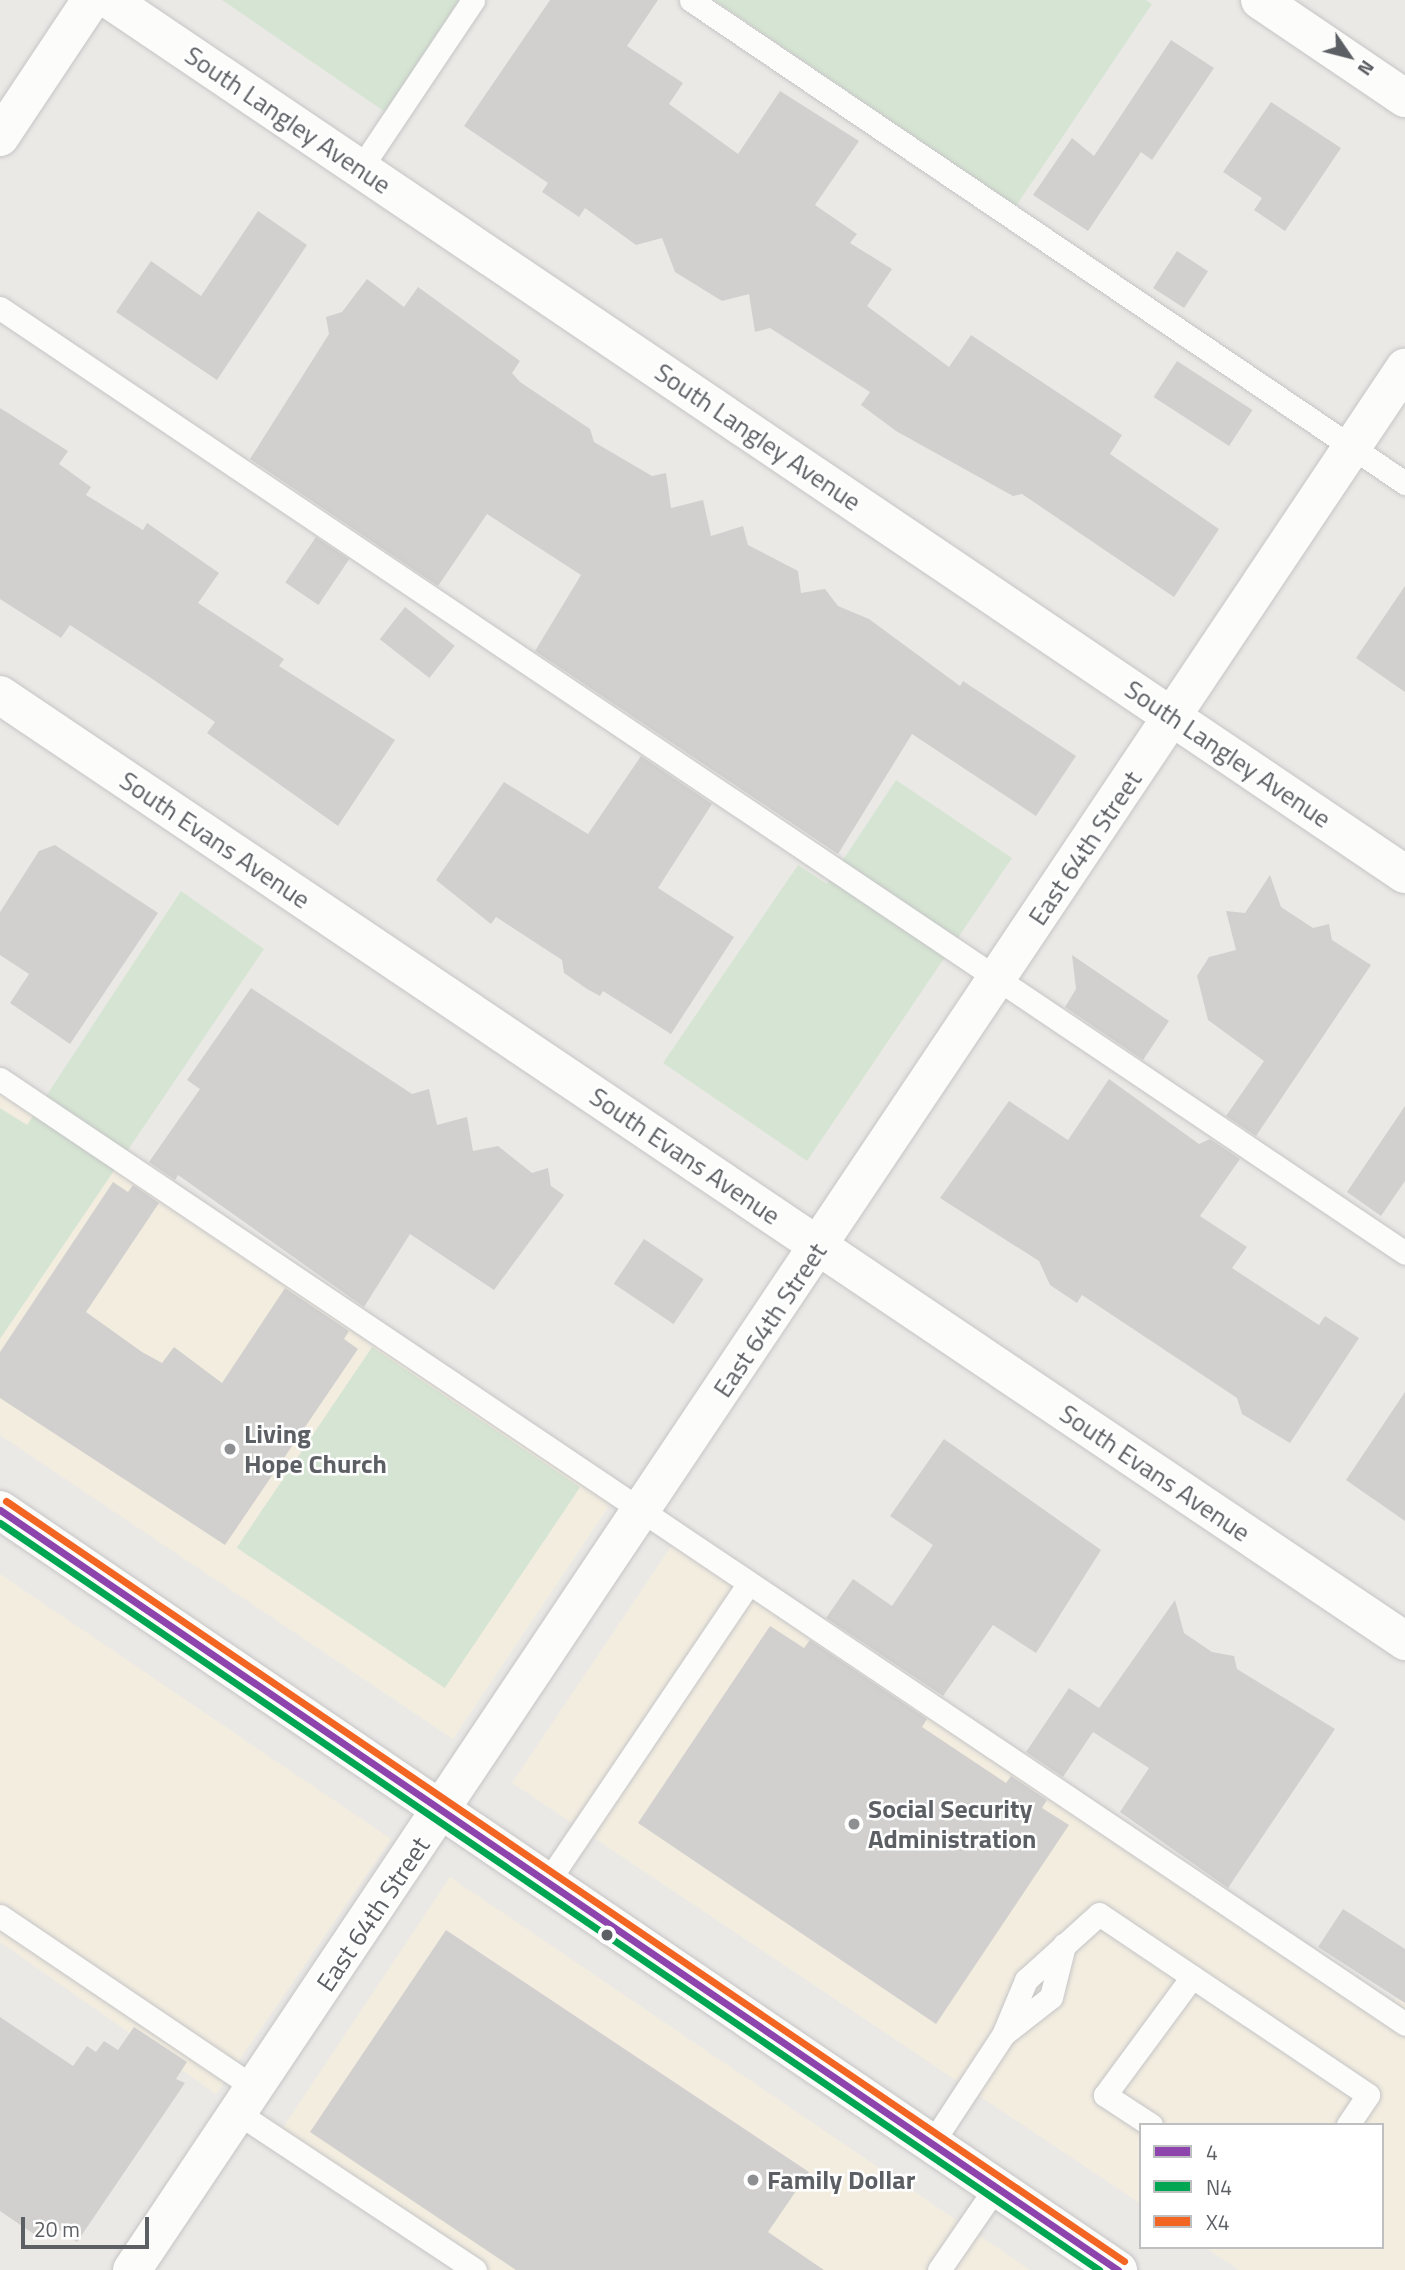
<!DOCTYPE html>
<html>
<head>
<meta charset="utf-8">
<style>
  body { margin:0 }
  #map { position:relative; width:1405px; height:2270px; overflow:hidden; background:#ebe9e6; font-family:"Titillium Web",sans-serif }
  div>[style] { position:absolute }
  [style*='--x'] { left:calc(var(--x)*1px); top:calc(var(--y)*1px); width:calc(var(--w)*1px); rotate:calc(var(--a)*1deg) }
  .commercial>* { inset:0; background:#f3ede0 }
  .green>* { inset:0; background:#d6e5d3; transform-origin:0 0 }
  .building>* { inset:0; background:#d1d0cf; transform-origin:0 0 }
  .roads { filter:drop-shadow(0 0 2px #c5c5c6) drop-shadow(0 0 2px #c5c5c6) }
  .lane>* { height:23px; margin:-11.5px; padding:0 11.5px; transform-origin:11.5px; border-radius:11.5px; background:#fcfcfb }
  .street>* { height:38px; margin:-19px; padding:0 19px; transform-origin:19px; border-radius:19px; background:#fcfcfb }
  .secondary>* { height:38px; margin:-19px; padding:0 19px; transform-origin:19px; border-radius:19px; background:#fcfcfb }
  .bus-1>* { height:7px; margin:-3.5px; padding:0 3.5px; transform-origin:3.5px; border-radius:3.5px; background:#8e44ad }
  .bus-2>* { height:7px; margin:-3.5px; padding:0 3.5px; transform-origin:3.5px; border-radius:3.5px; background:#00a651 }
  .bus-3>* { height:7px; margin:-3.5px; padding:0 3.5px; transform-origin:3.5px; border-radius:3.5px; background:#f26522 }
  .dots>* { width:19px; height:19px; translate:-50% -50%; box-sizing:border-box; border:4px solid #fff; border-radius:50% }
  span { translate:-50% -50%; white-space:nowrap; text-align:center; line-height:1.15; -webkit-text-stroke:5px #fff; paint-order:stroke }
  .street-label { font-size:26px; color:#5c5f63 }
  .poi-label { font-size:26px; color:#5c5f63; font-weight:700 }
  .left { translate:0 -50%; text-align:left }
  .legend { position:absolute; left:1139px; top:2123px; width:245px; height:126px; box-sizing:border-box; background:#fff; border:2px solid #bebfc1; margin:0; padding:9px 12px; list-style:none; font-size:21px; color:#5c5f63 }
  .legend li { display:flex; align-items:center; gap:14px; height:35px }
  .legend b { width:35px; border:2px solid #bebfc1 }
  .north { position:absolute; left:1314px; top:21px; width:70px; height:70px; -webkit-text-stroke:5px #fff; paint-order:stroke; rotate:125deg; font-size:19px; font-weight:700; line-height:28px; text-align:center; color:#5c5f63 }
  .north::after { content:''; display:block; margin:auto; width:24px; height:32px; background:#5c5f63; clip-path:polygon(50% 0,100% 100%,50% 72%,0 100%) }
  .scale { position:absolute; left:21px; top:2217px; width:128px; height:32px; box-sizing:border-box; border:4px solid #5c5f63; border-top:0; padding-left:9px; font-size:21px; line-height:24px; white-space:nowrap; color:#5c5f63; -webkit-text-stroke:5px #fff; paint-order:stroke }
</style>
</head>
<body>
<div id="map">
  <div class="commercial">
    <div style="clip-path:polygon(0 1079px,617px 1494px,453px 1739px,0 1435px)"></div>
    <div style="clip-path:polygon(678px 1536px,1387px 2012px,1405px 1985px,1405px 2270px,1239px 2270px,1205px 2247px,1382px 2247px,1382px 2125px,1141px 2125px,1141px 2204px,512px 1783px)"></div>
    <div style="clip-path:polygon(0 1574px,391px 1839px,216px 2094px,0 1942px)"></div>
    <div style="clip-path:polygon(450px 1877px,1030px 2270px,475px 2270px,276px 2138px)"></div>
  </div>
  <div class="green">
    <div style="clip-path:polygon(222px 0,459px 0,385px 112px)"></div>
    <div style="clip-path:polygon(714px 0,1146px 0,1152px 4px,1016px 206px)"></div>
    <div style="clip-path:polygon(896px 780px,1012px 858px,807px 1161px,663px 1063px,798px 865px,827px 884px)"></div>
    <div style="clip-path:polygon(181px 891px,264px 949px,0 1339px,0 1108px,27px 1125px)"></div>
    <div style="left:372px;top:1347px;width:251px;height:242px;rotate:34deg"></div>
  </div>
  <div class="building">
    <div style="clip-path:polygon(550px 0,658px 0,627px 46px,683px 83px,669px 104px,738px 154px,780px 91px,859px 141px,815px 205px,857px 234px,850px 243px,892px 269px,867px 306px,949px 367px,971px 335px,1122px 435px,1110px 454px,1219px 529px,1174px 597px,1022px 494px,1013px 496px,896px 431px,861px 405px,870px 392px,770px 328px,755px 332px,749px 294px,722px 301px,675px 272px,662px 238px,636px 245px,585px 208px,579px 217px,542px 192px,548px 183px,464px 126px)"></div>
    <div style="clip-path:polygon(1171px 40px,1214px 68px,1152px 160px,1141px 152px,1088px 231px,1033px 195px,1072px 138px,1094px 156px)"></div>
    <div style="clip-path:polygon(1271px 102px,1341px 148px,1285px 231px,1254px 210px,1262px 198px,1223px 172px)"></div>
    <div style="clip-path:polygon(258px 211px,307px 245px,217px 380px,116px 312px,151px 261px,201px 296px)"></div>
    <div style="left:1177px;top:251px;width:37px;height:44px;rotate:33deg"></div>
    <div style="clip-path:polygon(367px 279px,404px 307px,418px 287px,520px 361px,512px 373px,520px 382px,590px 429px,594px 442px,652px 476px,666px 473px,671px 508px,703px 500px,711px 536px,743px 526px,748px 545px,798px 571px,801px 593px,825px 589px,838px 606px,869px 619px,960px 686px,963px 681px,1076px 756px,1036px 816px,912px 734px,838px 854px,535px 651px,581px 575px,487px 514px,438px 586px,250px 459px,329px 334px,326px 317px,342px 312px)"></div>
    <div style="left:1177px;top:361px;width:90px;height:43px;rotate:33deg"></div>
    <div style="clip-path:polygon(0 408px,68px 451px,59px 464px,91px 487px,86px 495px,143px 530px,147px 523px,219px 573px,198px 603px,284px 659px,279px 666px,395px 740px,338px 826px,207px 733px,215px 722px,148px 676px,70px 625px,61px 638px,0 599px)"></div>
    <div style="left:316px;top:537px;width:40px;height:55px;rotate:34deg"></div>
    <div style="clip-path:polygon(1405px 586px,1405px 692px,1356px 658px)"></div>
    <div style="left:405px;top:607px;width:63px;height:41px;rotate:38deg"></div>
    <div style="clip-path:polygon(641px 756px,712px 804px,658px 888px,734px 937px,671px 1034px,603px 991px,600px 996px,587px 989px,564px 973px,562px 960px,496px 917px,491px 924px,436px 880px,504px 782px,588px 834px)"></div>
    <div style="clip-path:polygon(55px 845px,158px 913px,70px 1044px,10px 1003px,29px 974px,0 955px,0 912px,39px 851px)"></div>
    <div style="clip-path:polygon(1270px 875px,1281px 907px,1313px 928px,1329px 924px,1332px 940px,1371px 965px,1256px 1136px,1226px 1116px,1264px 1061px,1208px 1020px,1197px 976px,1209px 957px,1236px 950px,1226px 911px,1245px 913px)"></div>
    <div style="clip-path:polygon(1072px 955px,1169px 1021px,1143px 1060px,1065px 1007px,1076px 989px)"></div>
    <div style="clip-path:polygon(251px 988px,412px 1094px,429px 1089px,437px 1125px,467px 1117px,473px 1151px,498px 1146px,532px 1173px,548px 1168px,551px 1186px,564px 1195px,494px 1290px,410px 1234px,364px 1307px,178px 1175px,175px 1180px,149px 1162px,200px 1089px,187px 1080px)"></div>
    <div style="clip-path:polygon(1109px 1079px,1199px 1144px,1210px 1139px,1240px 1159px,1200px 1216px,1247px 1247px,1232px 1268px,1319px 1325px,1325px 1316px,1359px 1338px,1290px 1443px,1242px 1414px,1237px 1398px,1082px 1295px,1077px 1303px,1050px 1285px,1039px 1261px,940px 1198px,1009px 1101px,1068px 1140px)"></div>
    <div style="clip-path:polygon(1405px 1106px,1405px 1181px,1381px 1216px,1347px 1192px)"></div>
    <div style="clip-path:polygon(113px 1182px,128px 1192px,133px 1185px,159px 1203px,86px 1312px,142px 1352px,162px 1363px,174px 1347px,222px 1383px,285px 1288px,349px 1331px,344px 1339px,358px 1349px,225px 1545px,0 1398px,0 1352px)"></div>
    <div style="left:644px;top:1239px;width:72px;height:54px;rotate:34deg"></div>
    <div style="clip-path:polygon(1405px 1392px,1405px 1521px,1346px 1480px)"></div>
    <div style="clip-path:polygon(944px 1439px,1101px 1550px,1036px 1653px,993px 1625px,943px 1696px,826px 1618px,853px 1579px,892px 1606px,933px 1545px,890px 1516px)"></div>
    <div style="clip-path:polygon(1175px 1600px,1184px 1633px,1212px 1652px,1234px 1656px,1237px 1669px,1335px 1729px,1228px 1888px,1120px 1812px,1149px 1768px,1093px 1732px,1063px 1777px,1026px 1752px,1069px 1688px,1099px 1708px)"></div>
    <div style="clip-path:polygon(770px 1626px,804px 1648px,810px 1640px,927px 1719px,922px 1727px,1006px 1783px,1011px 1776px,1047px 1800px,1042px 1808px,1069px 1825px,936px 2024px,638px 1823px)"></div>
    <div style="clip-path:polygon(1343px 1909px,1405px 1949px,1405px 2003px,1318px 1947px)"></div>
    <div style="clip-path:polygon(446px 1930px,809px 2172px,768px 2232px,824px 2270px,516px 2270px,310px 2132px)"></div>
    <div style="clip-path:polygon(0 2017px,73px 2066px,87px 2046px,96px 2052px,104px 2041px,118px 2050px,134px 2027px,187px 2062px,176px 2079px,185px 2083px,77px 2242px,51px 2224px,41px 2239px,0 2211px)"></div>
  </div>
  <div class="roads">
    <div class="lane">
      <div style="--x:691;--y:0;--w:862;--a:34.08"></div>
      <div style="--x:360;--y:169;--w:203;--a:-56.2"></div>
      <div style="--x:0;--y:308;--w:1693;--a:33.92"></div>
      <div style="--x:0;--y:1079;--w:1693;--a:33.92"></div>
      <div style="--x:548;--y:1881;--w:359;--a:-56"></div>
      <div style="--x:0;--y:1916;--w:308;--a:34"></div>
      <div style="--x:1005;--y:2033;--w:58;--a:-38"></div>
      <div style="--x:1051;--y:1997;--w:54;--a:-76"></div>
      <div style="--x:238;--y:2113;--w:284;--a:33.5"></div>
      <div style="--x:1151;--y:2125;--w:55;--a:-146.9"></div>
      <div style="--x:1105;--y:2095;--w:147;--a:-53.6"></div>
      <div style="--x:932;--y:2143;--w:129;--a:-56.7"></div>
      <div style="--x:1003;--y:2035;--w:60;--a:-67.3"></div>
      <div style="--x:1026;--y:1980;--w:98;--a:-42.1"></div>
      <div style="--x:1099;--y:1914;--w:324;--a:33.9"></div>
      <div style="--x:1368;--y:2095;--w:36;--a:124"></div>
      <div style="--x:939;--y:2270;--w:101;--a:-55.5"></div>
    </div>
    <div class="street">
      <div style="--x:110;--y:0;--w:1562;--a:34.02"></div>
      <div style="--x:1260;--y:0;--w:175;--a:34.1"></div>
      <div style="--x:0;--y:137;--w:164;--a:-56.4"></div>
      <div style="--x:0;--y:695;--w:1694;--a:33.95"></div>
      <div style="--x:132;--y:2270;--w:2289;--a:-56.21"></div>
    </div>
    <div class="secondary">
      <div style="--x:0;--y:1510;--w:1352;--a:34.21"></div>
    </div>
  </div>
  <div class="bus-1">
    <div style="--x:0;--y:1510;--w:1352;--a:34.21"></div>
  </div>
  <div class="bus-2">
    <div style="--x:0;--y:1523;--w:1329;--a:34.2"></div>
  </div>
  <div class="bus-3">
    <div style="--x:6;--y:1501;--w:1352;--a:34.21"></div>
  </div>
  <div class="dots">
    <div style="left:230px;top:1449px;background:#8e8f91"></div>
    <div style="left:854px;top:1824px;background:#8e8f91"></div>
    <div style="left:607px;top:1935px;background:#5c5f63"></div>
    <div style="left:753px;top:2180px;background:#8e8f91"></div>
  </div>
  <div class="street-label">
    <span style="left:288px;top:120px;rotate:34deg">South Langley Avenue</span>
    <span style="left:758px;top:437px;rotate:34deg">South Langley Avenue</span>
    <span style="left:1228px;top:754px;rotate:34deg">South Langley Avenue</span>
    <span style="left:215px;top:840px;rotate:34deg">South Evans Avenue</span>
    <span style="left:1085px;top:848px;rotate:-56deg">East 64th Street</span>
    <span style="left:685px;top:1156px;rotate:34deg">South Evans Avenue</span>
    <span style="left:770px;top:1320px;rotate:-56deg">East 64th Street</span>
    <span style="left:1155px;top:1473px;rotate:34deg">South Evans Avenue</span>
    <span style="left:373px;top:1914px;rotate:-56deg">East 64th Street</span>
  </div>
  <div class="poi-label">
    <span class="left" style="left:244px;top:1449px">Living<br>Hope Church</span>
    <span class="left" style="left:868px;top:1824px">Social Security<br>Administration</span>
    <span class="left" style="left:767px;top:2180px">Family Dollar</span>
  </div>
  <ul class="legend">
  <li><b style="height:9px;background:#8e44ad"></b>4</li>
  <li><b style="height:9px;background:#00a651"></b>N4</li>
  <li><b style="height:9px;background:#f26522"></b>X4</li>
  </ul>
  <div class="north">N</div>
  <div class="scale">20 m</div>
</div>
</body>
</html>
